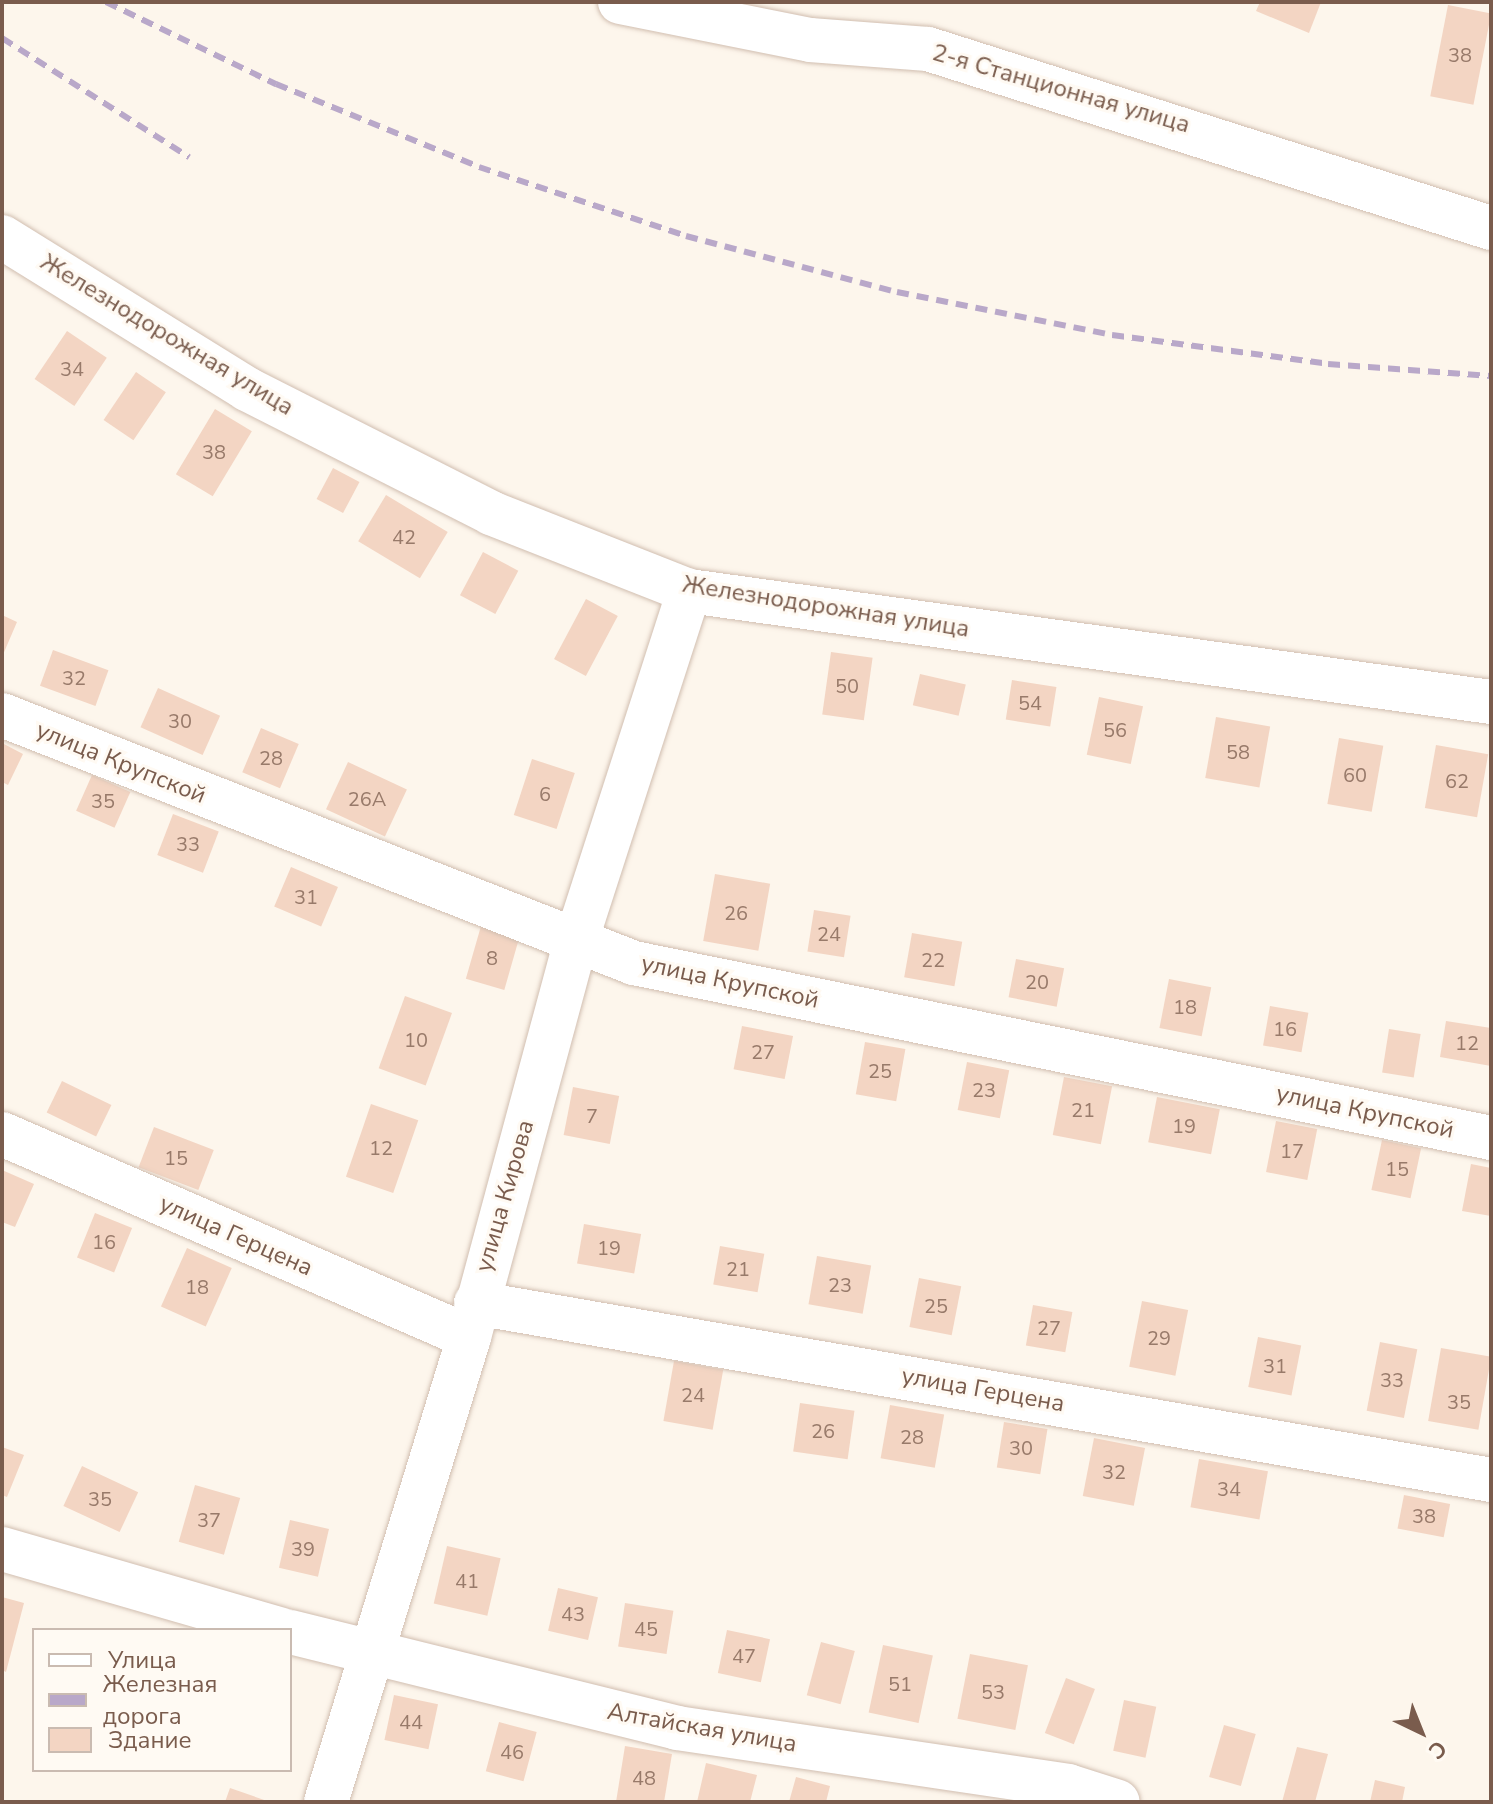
<!DOCTYPE html>
<html>
<head>
<meta charset="utf-8">
<style>
  body { margin:0 }
  #map { position:relative; width:1493px; height:1804px; overflow:hidden; background:#fdf6ec; font-family:"Nunito Sans",sans-serif }
  div>[style] { position:absolute }
  [style*='--x'] { left:calc(var(--x)*1px); top:calc(var(--y)*1px); width:calc(var(--w)*1px); rotate:calc(var(--a)*1deg) }
  .building>* { inset:0; background:#f3d5c3; transform-origin:0 0 }
  .roads { filter:drop-shadow(0 0 2px #d1beb0) drop-shadow(0 0 2px #d1beb0) }
  .minor>* { height:44px; margin:-22px; padding:0 22px; transform-origin:22px; border-radius:22px; background:#fff }
  .rail>* { height:6px; margin-top:-3px; transform-origin:0; background:repeating-linear-gradient(90deg,#b9a8c9 0 12px,transparent 0 20px) }
  span { translate:-50% -50%; white-space:nowrap; text-align:center; line-height:1.15; -webkit-text-stroke:6px #fffaf3; paint-order:stroke }
  .number-label { font-size:20px; color:#987a6a }
  .number-label span { -webkit-text-stroke-width:0 }
  .street-label { font-size:24px; color:#7a5c4d }
  .frame { position:absolute; inset:0; border:4px solid #7a5c4d; pointer-events:none }
  .legend { position:absolute; left:32px; top:1628px; width:260px; height:144px; box-sizing:border-box; background:#fffaf3; border:2px solid #cabbb1; margin:0; padding:10px 14px; list-style:none; font-size:24px; color:#7a5c4d }
  .legend li { display:flex; align-items:center; gap:16px; height:40px }
  .legend b { width:40px; border:2px solid #cabbb1 }
  .north { position:absolute; left:1381px; top:1692px; width:80px; height:80px; -webkit-text-stroke:6px #fffaf3; paint-order:stroke; rotate:137deg; font-size:22px; font-weight:700; line-height:32px; text-align:center; color:#7a5c4d }
  .north::after { content:''; display:block; margin:auto; width:28px; height:36px; background:#7a5c4d; clip-path:polygon(50% 0,100% 100%,50% 72%,0 100%) }
</style>
</head>
<body>
<div id="map">
  <div class="building">
    <div style="clip-path:polygon(1260px 2px,1321px 2px,1309px 33px,1256px 11px)"></div>
    <div style="left:1448px;top:5px;width:44px;height:93px;rotate:11deg"></div>
    <div style="left:67px;top:331px;width:48px;height:58px;rotate:34deg"></div>
    <div style="left:136px;top:372px;width:36px;height:58px;rotate:34deg"></div>
    <div style="left:215px;top:409px;width:43px;height:76px;rotate:31deg"></div>
    <div style="left:333px;top:468px;width:30px;height:35px;rotate:28deg"></div>
    <div style="left:386px;top:495px;width:72px;height:54px;rotate:31deg"></div>
    <div style="left:483px;top:552px;width:40px;height:49px;rotate:28deg"></div>
    <div style="left:586px;top:599px;width:36px;height:68px;rotate:28deg"></div>
    <div style="clip-path:polygon(2px 615px,17px 622px,2px 657px)"></div>
    <div style="left:53px;top:650px;width:59px;height:38px;rotate:20deg"></div>
    <div style="left:831px;top:652px;width:42px;height:63px;rotate:8deg"></div>
    <div style="left:920px;top:674px;width:47px;height:32px;rotate:13deg"></div>
    <div style="left:1012px;top:680px;width:45px;height:40px;rotate:9deg"></div>
    <div style="left:158px;top:688px;width:68px;height:43px;rotate:24deg"></div>
    <div style="left:1099px;top:697px;width:45px;height:59px;rotate:12deg"></div>
    <div style="left:1216px;top:717px;width:55px;height:62px;rotate:10deg"></div>
    <div style="left:261px;top:728px;width:41px;height:48px;rotate:23deg"></div>
    <div style="left:1339px;top:738px;width:45px;height:67px;rotate:10deg"></div>
    <div style="clip-path:polygon(2px 743px,23px 754px,8px 785px,2px 782px)"></div>
    <div style="left:1436px;top:745px;width:53px;height:64px;rotate:10deg"></div>
    <div style="left:532px;top:759px;width:45px;height:59px;rotate:18deg"></div>
    <div style="left:348px;top:762px;width:65px;height:52px;rotate:25deg"></div>
    <div style="left:92px;top:775px;width:42px;height:39px;rotate:24deg"></div>
    <div style="left:173px;top:814px;width:49px;height:44px;rotate:21deg"></div>
    <div style="left:291px;top:867px;width:51px;height:43px;rotate:23deg"></div>
    <div style="left:715px;top:874px;width:56px;height:68px;rotate:10deg"></div>
    <div style="left:814px;top:910px;width:37px;height:42px;rotate:9deg"></div>
    <div style="left:481px;top:926px;width:40px;height:55px;rotate:16deg"></div>
    <div style="left:912px;top:933px;width:51px;height:45px;rotate:10deg"></div>
    <div style="left:1016px;top:959px;width:49px;height:39px;rotate:11deg"></div>
    <div style="left:1169px;top:979px;width:43px;height:50px;rotate:11deg"></div>
    <div style="left:405px;top:996px;width:50px;height:77px;rotate:20deg"></div>
    <div style="left:1270px;top:1006px;width:39px;height:40px;rotate:10deg"></div>
    <div style="clip-path:polygon(1446px 1021px,1491px 1028px,1491px 1066px,1440px 1057px)"></div>
    <div style="left:742px;top:1026px;width:52px;height:44px;rotate:11deg"></div>
    <div style="left:1389px;top:1029px;width:32px;height:44px;rotate:9deg"></div>
    <div style="left:865px;top:1042px;width:41px;height:53px;rotate:10deg"></div>
    <div style="left:967px;top:1062px;width:43px;height:49px;rotate:11deg"></div>
    <div style="left:1064px;top:1077px;width:49px;height:59px;rotate:11deg"></div>
    <div style="left:62px;top:1081px;width:55px;height:35px;rotate:26deg"></div>
    <div style="left:573px;top:1087px;width:47px;height:49px;rotate:11deg"></div>
    <div style="left:1157px;top:1097px;width:64px;height:46px;rotate:11deg"></div>
    <div style="left:371px;top:1104px;width:50px;height:77px;rotate:19deg"></div>
    <div style="left:1276px;top:1121px;width:42px;height:52px;rotate:11deg"></div>
    <div style="left:154px;top:1127px;width:64px;height:43px;rotate:21deg"></div>
    <div style="left:1382px;top:1140px;width:40px;height:51px;rotate:12deg"></div>
    <div style="clip-path:polygon(1471px 1164px,1491px 1168px,1491px 1216px,1462px 1211px)"></div>
    <div style="clip-path:polygon(2px 1170px,34px 1184px,15px 1227px,2px 1222px)"></div>
    <div style="left:95px;top:1213px;width:40px;height:48px;rotate:22deg"></div>
    <div style="left:584px;top:1224px;width:58px;height:40px;rotate:10deg"></div>
    <div style="left:720px;top:1246px;width:45px;height:39px;rotate:10deg"></div>
    <div style="left:187px;top:1248px;width:49px;height:64px;rotate:24deg"></div>
    <div style="left:817px;top:1256px;width:55px;height:49px;rotate:10deg"></div>
    <div style="left:919px;top:1278px;width:43px;height:50px;rotate:11deg"></div>
    <div style="left:1142px;top:1301px;width:47px;height:67px;rotate:11deg"></div>
    <div style="left:1033px;top:1305px;width:40px;height:41px;rotate:10deg"></div>
    <div style="left:1258px;top:1337px;width:44px;height:51px;rotate:11deg"></div>
    <div style="left:1380px;top:1342px;width:38px;height:70px;rotate:11deg"></div>
    <div style="left:1441px;top:1348px;width:51px;height:74px;rotate:10deg"></div>
    <div style="left:674px;top:1361px;width:50px;height:61px;rotate:10deg"></div>
    <div style="left:800px;top:1403px;width:55px;height:49px;rotate:8deg"></div>
    <div style="left:890px;top:1405px;width:55px;height:54px;rotate:10deg"></div>
    <div style="left:1004px;top:1422px;width:44px;height:46px;rotate:9deg"></div>
    <div style="left:1094px;top:1438px;width:52px;height:59px;rotate:11deg"></div>
    <div style="clip-path:polygon(2px 1447px,24px 1455px,7px 1497px,2px 1495px)"></div>
    <div style="left:1199px;top:1459px;width:70px;height:49px;rotate:10deg"></div>
    <div style="left:82px;top:1466px;width:62px;height:44px;rotate:25deg"></div>
    <div style="left:195px;top:1485px;width:47px;height:59px;rotate:16deg"></div>
    <div style="left:1404px;top:1495px;width:47px;height:34px;rotate:11deg"></div>
    <div style="left:290px;top:1520px;width:40px;height:49px;rotate:13deg"></div>
    <div style="left:447px;top:1546px;width:55px;height:59px;rotate:13deg"></div>
    <div style="left:558px;top:1588px;width:41px;height:44px;rotate:13deg"></div>
    <div style="clip-path:polygon(2px 1597px,24px 1603px,6px 1672px,2px 1670px)"></div>
    <div style="left:625px;top:1603px;width:49px;height:44px;rotate:9deg"></div>
    <div style="left:727px;top:1630px;width:44px;height:44px;rotate:12deg"></div>
    <div style="left:821px;top:1642px;width:35px;height:55px;rotate:15deg"></div>
    <div style="left:883px;top:1645px;width:51px;height:69px;rotate:12deg"></div>
    <div style="left:970px;top:1654px;width:59px;height:66px;rotate:11deg"></div>
    <div style="left:1066px;top:1678px;width:31px;height:59px;rotate:21deg"></div>
    <div style="left:394px;top:1695px;width:45px;height:46px;rotate:12deg"></div>
    <div style="left:1124px;top:1700px;width:33px;height:52px;rotate:12deg"></div>
    <div style="left:499px;top:1722px;width:39px;height:51px;rotate:15deg"></div>
    <div style="left:1224px;top:1725px;width:33px;height:54px;rotate:16deg"></div>
    <div style="clip-path:polygon(625px 1746px,672px 1754px,664px 1802px,616px 1802px)"></div>
    <div style="clip-path:polygon(1297px 1747px,1328px 1754px,1315px 1802px,1282px 1802px)"></div>
    <div style="clip-path:polygon(706px 1763px,757px 1775px,750px 1802px,697px 1802px)"></div>
    <div style="clip-path:polygon(796px 1777px,830px 1786px,826px 1802px,789px 1802px)"></div>
    <div style="clip-path:polygon(1375px 1780px,1405px 1787px,1402px 1802px,1370px 1802px)"></div>
    <div style="clip-path:polygon(230px 1788px,270px 1802px,225px 1802px)"></div>
  </div>
  <div class="roads">
    <div class="minor">
      <div style="--x:620;--y:2;--w:194;--a:11.3"></div>
      <div style="--x:810;--y:40;--w:118;--a:4.4"></div>
      <div style="--x:928;--y:49;--w:591;--a:17.64"></div>
      <div style="--x:2;--y:237;--w:288;--a:31.8"></div>
      <div style="--x:247;--y:389;--w:274;--a:26.9"></div>
      <div style="--x:491;--y:513;--w:213;--a:21.5"></div>
      <div style="--x:689;--y:591;--w:810;--a:7.88"></div>
      <div style="--x:2;--y:715;--w:679;--a:21.43"></div>
      <div style="--x:634;--y:963;--w:875;--a:11.54"></div>
      <div style="--x:2;--y:1134;--w:509;--a:23.49"></div>
      <div style="--x:476;--y:1303;--w:1030;--a:9.89"></div>
      <div style="--x:2;--y:1549;--w:291;--a:16.1"></div>
      <div style="--x:290;--y:1632;--w:399;--a:13.9"></div>
      <div style="--x:677;--y:1728;--w:395;--a:8.4"></div>
      <div style="--x:1068;--y:1786;--w:52;--a:17.7"></div>
      <div style="--x:326;--y:1802;--w:486;--a:-72.9"></div>
      <div style="--x:469;--y:1337;--w:413;--a:-74.9"></div>
      <div style="--x:577;--y:938;--w:365;--a:-72.1"></div>
    </div>
  </div>
  <div class="rail">
    <div style="--x:106;--y:2;--w:189;--a:25.8"></div>
    <div style="--x:276;--y:84;--w:219;--a:22.2"></div>
    <div style="--x:479;--y:167;--w:218;--a:18.4"></div>
    <div style="--x:686;--y:236;--w:218;--a:14.9"></div>
    <div style="--x:897;--y:292;--w:219;--a:11.3"></div>
    <div style="--x:1112;--y:335;--w:218;--a:7.6"></div>
    <div style="--x:1328;--y:364;--w:163;--a:4.2"></div>
    <div style="--x:2;--y:38;--w:222;--a:32.5"></div>
  </div>
  <div class="number-label">
    <span style="left:1460px;top:55px">38</span>
    <span style="left:72px;top:369px">34</span>
    <span style="left:214px;top:452px">38</span>
    <span style="left:404px;top:537px">42</span>
    <span style="left:74px;top:678px">32</span>
    <span style="left:847px;top:686px">50</span>
    <span style="left:1030px;top:703px">54</span>
    <span style="left:180px;top:721px">30</span>
    <span style="left:1115px;top:730px">56</span>
    <span style="left:1238px;top:752px">58</span>
    <span style="left:271px;top:758px">28</span>
    <span style="left:1355px;top:775px">60</span>
    <span style="left:1457px;top:781px">62</span>
    <span style="left:545px;top:794px">6</span>
    <span style="left:367px;top:799px">26А</span>
    <span style="left:103px;top:801px">35</span>
    <span style="left:188px;top:844px">33</span>
    <span style="left:306px;top:897px">31</span>
    <span style="left:736px;top:913px">26</span>
    <span style="left:829px;top:934px">24</span>
    <span style="left:492px;top:958px">8</span>
    <span style="left:933px;top:960px">22</span>
    <span style="left:1037px;top:982px">20</span>
    <span style="left:1185px;top:1007px">18</span>
    <span style="left:1285px;top:1029px">16</span>
    <span style="left:416px;top:1040px">10</span>
    <span style="left:1467px;top:1043px">12</span>
    <span style="left:763px;top:1052px">27</span>
    <span style="left:880px;top:1071px">25</span>
    <span style="left:984px;top:1090px">23</span>
    <span style="left:1083px;top:1110px">21</span>
    <span style="left:592px;top:1116px">7</span>
    <span style="left:1184px;top:1126px">19</span>
    <span style="left:381px;top:1148px">12</span>
    <span style="left:1292px;top:1151px">17</span>
    <span style="left:176px;top:1158px">15</span>
    <span style="left:1397px;top:1169px">15</span>
    <span style="left:104px;top:1242px">16</span>
    <span style="left:609px;top:1248px">19</span>
    <span style="left:738px;top:1269px">21</span>
    <span style="left:840px;top:1285px">23</span>
    <span style="left:197px;top:1287px">18</span>
    <span style="left:936px;top:1306px">25</span>
    <span style="left:1049px;top:1328px">27</span>
    <span style="left:1159px;top:1338px">29</span>
    <span style="left:1275px;top:1366px">31</span>
    <span style="left:1392px;top:1380px">33</span>
    <span style="left:693px;top:1395px">24</span>
    <span style="left:1459px;top:1402px">35</span>
    <span style="left:823px;top:1431px">26</span>
    <span style="left:912px;top:1437px">28</span>
    <span style="left:1021px;top:1448px">30</span>
    <span style="left:1114px;top:1472px">32</span>
    <span style="left:1229px;top:1489px">34</span>
    <span style="left:100px;top:1499px">35</span>
    <span style="left:1424px;top:1516px">38</span>
    <span style="left:209px;top:1520px">37</span>
    <span style="left:303px;top:1549px">39</span>
    <span style="left:467px;top:1581px">41</span>
    <span style="left:573px;top:1614px">43</span>
    <span style="left:646px;top:1629px">45</span>
    <span style="left:744px;top:1656px">47</span>
    <span style="left:900px;top:1684px">51</span>
    <span style="left:993px;top:1692px">53</span>
    <span style="left:411px;top:1722px">44</span>
    <span style="left:512px;top:1752px">46</span>
    <span style="left:644px;top:1778px">48</span>
  </div>
  <div class="street-label">
    <span style="left:1061px;top:89px;rotate:16deg">2-я Станционная улица</span>
    <span style="left:167px;top:335px;rotate:31deg">Железнодорожная улица</span>
    <span style="left:826px;top:607px;rotate:9deg">Железнодорожная улица</span>
    <span style="left:121px;top:763px;rotate:22deg">улица Крупской</span>
    <span style="left:730px;top:982px;rotate:12deg">улица Крупской</span>
    <span style="left:1365px;top:1112px;rotate:12deg">улица Крупской</span>
    <span style="left:505px;top:1196px;rotate:-74deg">улица Кирова</span>
    <span style="left:236px;top:1236px;rotate:24deg">улица Герцена</span>
    <span style="left:983px;top:1390px;rotate:10deg">улица Герцена</span>
    <span style="left:702px;top:1728px;rotate:10deg">Алтайская улица</span>
  </div>
  <div class="frame"></div>
  <ul class="legend">
  <li><b style="height:10px;background:#fff"></b>Улица</li>
  <li><b style="height:10px;background:#b9a8c9"></b>Железная дорога</li>
  <li><b style="height:22px;background:#f3d5c3"></b>Здание</li>
  </ul>
  <div class="north">С</div>
</div>
</body>
</html>
